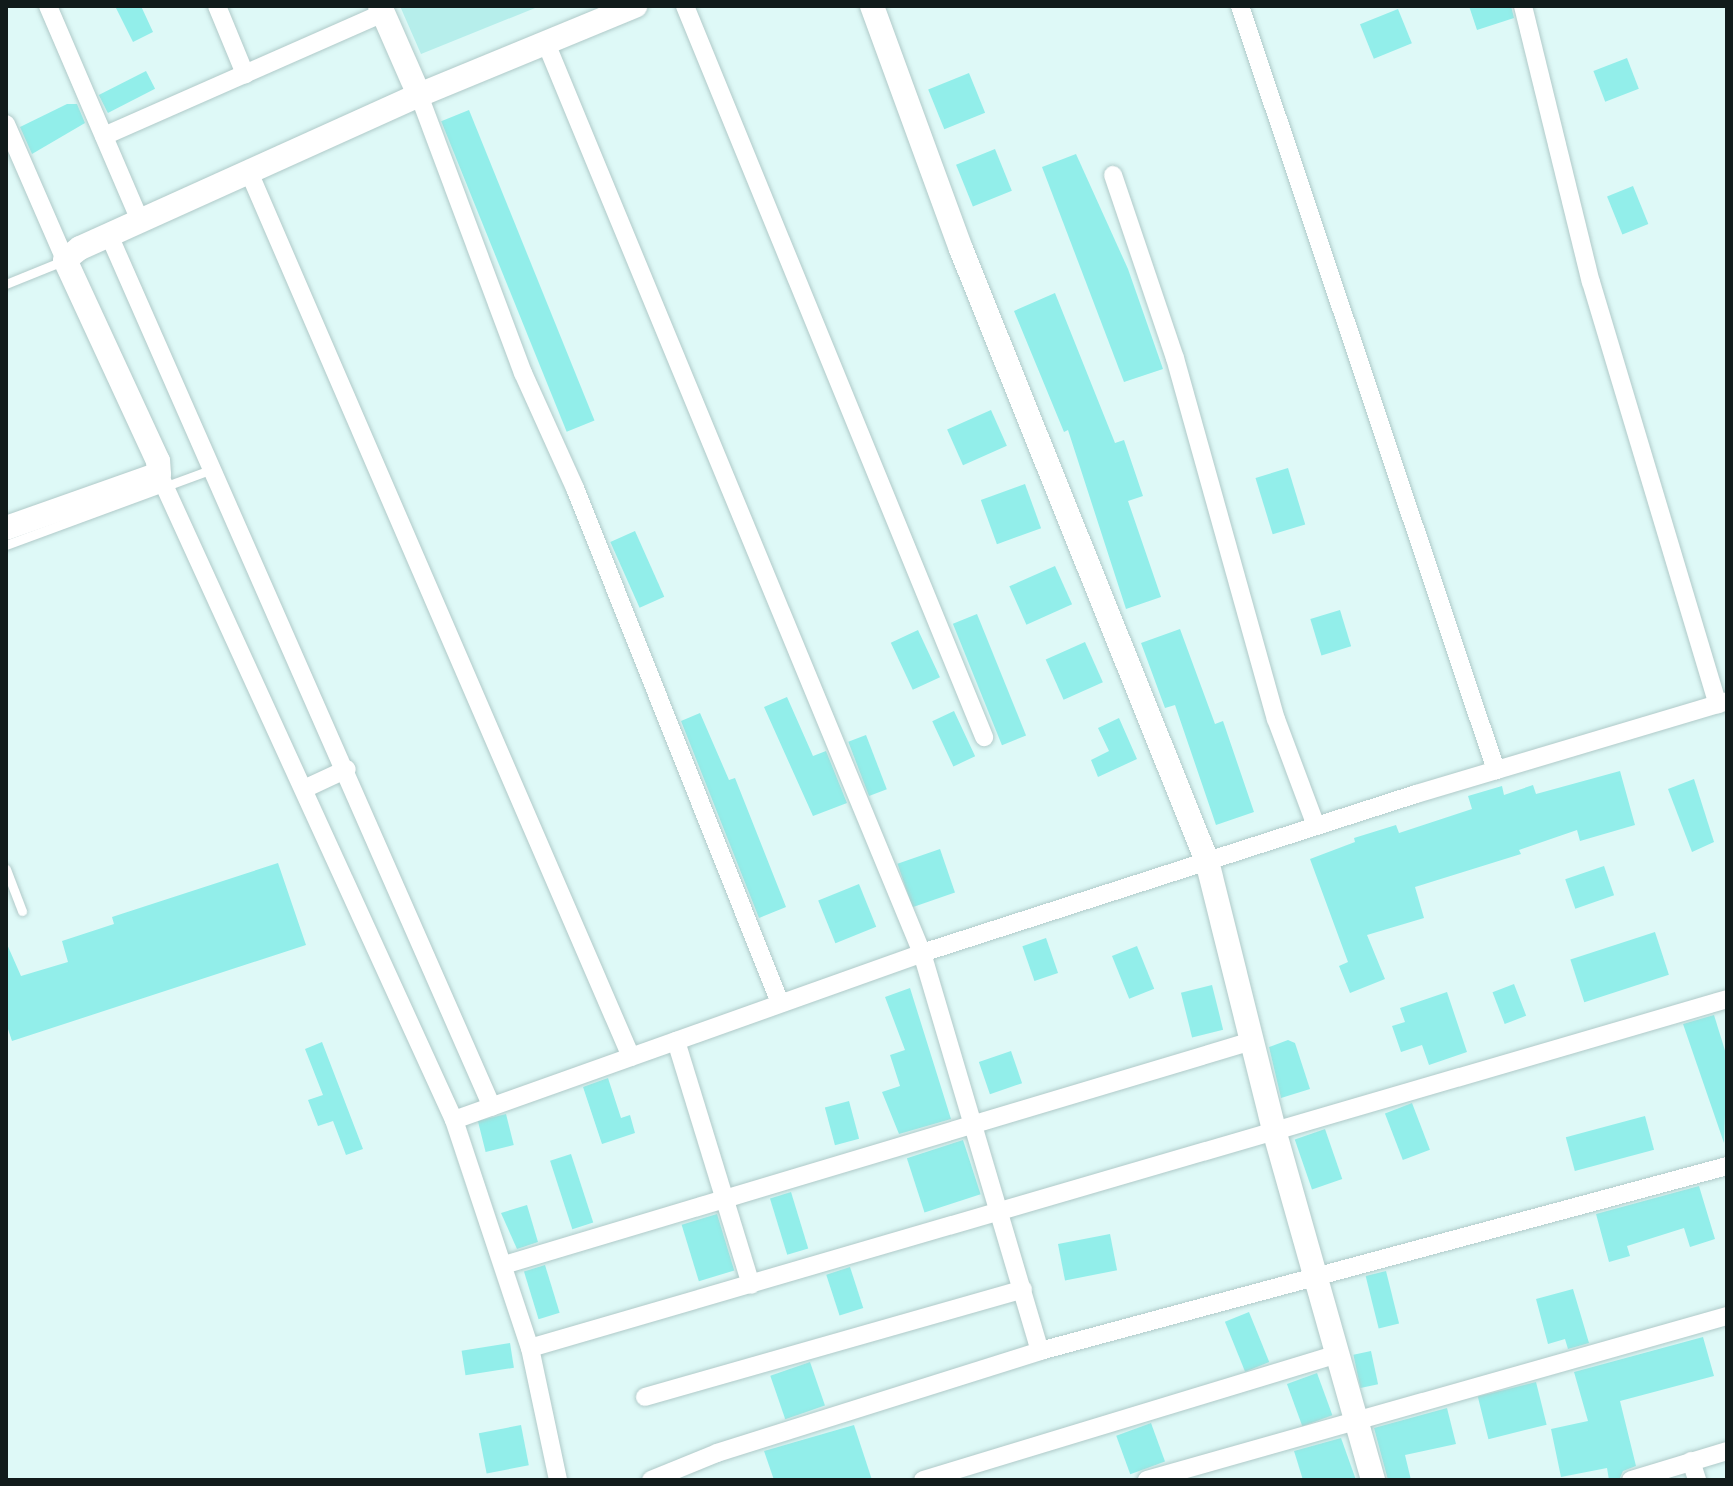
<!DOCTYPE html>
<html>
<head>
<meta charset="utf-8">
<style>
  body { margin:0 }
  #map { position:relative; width:1733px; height:1486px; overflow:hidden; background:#def9f7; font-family:"Playfair Display",serif }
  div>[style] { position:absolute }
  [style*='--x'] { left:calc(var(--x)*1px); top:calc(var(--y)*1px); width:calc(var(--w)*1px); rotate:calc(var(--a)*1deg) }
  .green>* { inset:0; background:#b6eeeb }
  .building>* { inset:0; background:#92eeea; transform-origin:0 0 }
  .roads { filter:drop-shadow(0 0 2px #b0cac9) drop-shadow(0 0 2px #b0cac9) }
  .lane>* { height:9px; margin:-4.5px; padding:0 4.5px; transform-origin:4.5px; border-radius:4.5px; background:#fff }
  .street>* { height:18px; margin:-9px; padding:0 9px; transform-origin:9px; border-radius:9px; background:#fff }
  .secondary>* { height:24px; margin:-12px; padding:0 12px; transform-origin:12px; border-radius:12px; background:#fff }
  span { translate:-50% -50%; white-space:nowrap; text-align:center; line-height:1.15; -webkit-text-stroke:6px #fff; paint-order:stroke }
  .frame { position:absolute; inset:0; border:8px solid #111b1b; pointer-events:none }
</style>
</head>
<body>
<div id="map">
  <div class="green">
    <div style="clip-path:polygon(400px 6px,540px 6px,421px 54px)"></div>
  </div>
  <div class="building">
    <div style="clip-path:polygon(115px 6px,141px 6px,153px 32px,133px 42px)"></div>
    <div style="clip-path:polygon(1469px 6px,1511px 6px,1514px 18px,1477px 30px)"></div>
    <div style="left:1398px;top:9px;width:37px;height:41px;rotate:68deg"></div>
    <div style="left:1627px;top:58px;width:33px;height:36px;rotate:69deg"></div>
    <div style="left:146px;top:71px;width:20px;height:53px;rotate:63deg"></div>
    <div style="left:969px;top:73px;width:43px;height:44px;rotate:68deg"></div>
    <div style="clip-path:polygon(67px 104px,77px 104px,85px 123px,32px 154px,20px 127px)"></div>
    <div style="left:469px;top:110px;width:335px;height:30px;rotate:68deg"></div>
    <div style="left:995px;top:149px;width:45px;height:42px;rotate:68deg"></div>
    <div style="clip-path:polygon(1076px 154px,1128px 269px,1163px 369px,1124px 382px,1042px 167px)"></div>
    <div style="left:1633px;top:186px;width:41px;height:28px;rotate:68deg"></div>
    <div style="clip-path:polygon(1055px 293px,1115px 443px,1124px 440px,1143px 496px,1128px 501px,1161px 597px,1126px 609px,1068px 430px,1064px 432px,1014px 311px)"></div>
    <div style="left:991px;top:410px;width:39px;height:48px;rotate:66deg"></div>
    <div style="left:1288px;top:468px;width:59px;height:34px;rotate:73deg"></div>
    <div style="left:1025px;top:484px;width:47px;height:47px;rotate:70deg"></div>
    <div style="left:635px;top:531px;width:72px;height:27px;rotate:66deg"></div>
    <div style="left:1055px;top:566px;width:42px;height:50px;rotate:66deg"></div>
    <div style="left:1340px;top:610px;width:38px;height:31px;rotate:73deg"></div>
    <div style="left:977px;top:614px;width:131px;height:26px;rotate:68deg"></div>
    <div style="clip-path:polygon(1180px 629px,1215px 724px,1223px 721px,1254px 812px,1216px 825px,1175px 705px,1165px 708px,1141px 643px)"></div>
    <div style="left:918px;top:630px;width:52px;height:30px;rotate:65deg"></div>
    <div style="left:1085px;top:642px;width:44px;height:43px;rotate:66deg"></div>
    <div style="clip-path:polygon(787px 697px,813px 756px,826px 751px,847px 803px,813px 816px,764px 707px)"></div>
    <div style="left:954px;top:711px;width:50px;height:24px;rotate:65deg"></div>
    <div style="clip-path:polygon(700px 713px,729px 780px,735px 778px,786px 907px,759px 918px,681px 721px)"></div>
    <div style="clip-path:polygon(1119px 718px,1137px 759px,1098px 777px,1091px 760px,1109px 751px,1098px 728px)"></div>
    <div style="left:866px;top:735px;width:58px;height:19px;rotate:69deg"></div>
    <div style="clip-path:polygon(1620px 771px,1635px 825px,1580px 841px,1577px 830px,1519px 850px,1521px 854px,1415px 887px,1424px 918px,1367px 935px,1385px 979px,1350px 993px,1339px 966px,1348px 962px,1310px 859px,1355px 842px,1354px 838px,1396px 825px,1399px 833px,1472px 809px,1468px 796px,1502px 786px,1504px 795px,1533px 785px,1536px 794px)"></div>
    <div style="clip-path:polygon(1694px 779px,1714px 842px,1692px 852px,1668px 789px)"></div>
    <div style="left:940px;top:849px;width:46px;height:45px;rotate:71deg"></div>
    <div style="clip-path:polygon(278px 863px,306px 945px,12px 1041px,6px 1023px,6px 942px,21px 976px,68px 962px,62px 941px,114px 924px,112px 917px)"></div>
    <div style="left:1604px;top:866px;width:31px;height:41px;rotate:71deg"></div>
    <div style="left:859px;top:884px;width:46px;height:44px;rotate:68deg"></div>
    <div style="left:1655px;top:932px;width:45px;height:89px;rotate:72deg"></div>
    <div style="left:1046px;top:938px;width:37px;height:25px;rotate:71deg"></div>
    <div style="left:1137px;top:946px;width:46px;height:27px;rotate:68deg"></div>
    <div style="left:1514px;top:984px;width:34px;height:23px;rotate:69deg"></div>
    <div style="left:1212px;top:985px;width:46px;height:32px;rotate:76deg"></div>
    <div style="clip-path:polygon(910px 988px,951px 1119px,899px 1134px,882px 1092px,900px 1086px,890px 1055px,905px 1050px,885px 997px)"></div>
    <div style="clip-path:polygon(1447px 992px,1467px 1052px,1429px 1065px,1422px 1045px,1401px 1052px,1392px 1026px,1405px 1022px,1400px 1008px)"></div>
    <div style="clip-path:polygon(1714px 1015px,1727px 1057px,1724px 1143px,1683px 1024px)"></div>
    <div style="clip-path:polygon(1288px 1040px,1295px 1043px,1310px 1089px,1281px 1098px,1269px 1047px)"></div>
    <div style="clip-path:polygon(322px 1042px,363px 1149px,346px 1155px,333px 1121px,318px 1126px,308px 1100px,323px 1095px,305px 1049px)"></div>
    <div style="left:1011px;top:1051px;width:34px;height:34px;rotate:71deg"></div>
    <div style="clip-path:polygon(608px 1078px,621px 1118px,630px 1115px,635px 1133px,602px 1144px,583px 1087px)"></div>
    <div style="left:849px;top:1101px;width:39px;height:25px;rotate:75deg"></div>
    <div style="left:1412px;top:1103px;width:50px;height:29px;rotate:69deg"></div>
    <div style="left:506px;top:1114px;width:32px;height:29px;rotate:76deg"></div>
    <div style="left:1645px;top:1116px;width:35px;height:82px;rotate:75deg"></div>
    <div style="left:1325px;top:1129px;width:53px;height:32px;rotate:71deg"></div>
    <div style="left:963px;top:1140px;width:57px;height:59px;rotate:72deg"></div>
    <div style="left:571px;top:1154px;width:72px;height:22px;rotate:72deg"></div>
    <div style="clip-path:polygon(1699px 1186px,1715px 1239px,1690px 1247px,1684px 1228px,1627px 1246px,1630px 1256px,1609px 1262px,1596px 1214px)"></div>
    <div style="left:791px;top:1192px;width:59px;height:22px;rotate:73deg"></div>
    <div style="clip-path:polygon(527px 1205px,538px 1242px,517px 1249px,501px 1213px)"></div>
    <div style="left:717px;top:1214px;width:59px;height:37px;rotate:73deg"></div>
    <div style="left:1110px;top:1234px;width:37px;height:53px;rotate:79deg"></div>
    <div style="left:545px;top:1265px;width:50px;height:22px;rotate:73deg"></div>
    <div style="left:850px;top:1267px;width:43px;height:25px;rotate:72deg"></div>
    <div style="left:1386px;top:1271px;width:54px;height:21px;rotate:76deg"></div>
    <div style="clip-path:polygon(1573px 1289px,1589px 1343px,1568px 1349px,1565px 1339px,1548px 1344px,1536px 1299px)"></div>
    <div style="left:1249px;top:1312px;width:54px;height:26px;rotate:68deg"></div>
    <div style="clip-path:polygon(1703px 1337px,1714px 1376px,1620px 1401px,1636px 1466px,1623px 1471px,1619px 1480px,1609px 1480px,1607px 1468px,1561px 1477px,1551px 1429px,1588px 1421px,1574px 1372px)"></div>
    <div style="left:510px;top:1343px;width:25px;height:49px;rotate:81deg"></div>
    <div style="left:1371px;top:1351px;width:34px;height:18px;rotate:78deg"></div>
    <div style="left:810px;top:1362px;width:46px;height:42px;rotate:71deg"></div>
    <div style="left:1317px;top:1373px;width:45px;height:32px;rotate:70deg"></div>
    <div style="left:1536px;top:1382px;width:44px;height:60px;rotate:76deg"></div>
    <div style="clip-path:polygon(1447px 1408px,1456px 1444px,1405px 1455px,1411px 1480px,1388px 1480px,1374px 1428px)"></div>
    <div style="left:1151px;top:1423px;width:41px;height:37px;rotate:70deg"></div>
    <div style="left:521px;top:1425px;width:41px;height:43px;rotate:79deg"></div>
    <div style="clip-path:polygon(854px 1425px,872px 1480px,774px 1480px,764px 1451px)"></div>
    <div style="clip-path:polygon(1341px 1438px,1356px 1480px,1303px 1480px,1294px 1451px)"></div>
  </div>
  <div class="roads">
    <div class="lane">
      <div style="--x:6;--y:284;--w:64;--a:-22.1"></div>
      <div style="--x:6;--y:545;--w:221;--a:-20.2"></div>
      <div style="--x:6;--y:869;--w:45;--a:69.1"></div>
    </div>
    <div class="street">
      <div style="--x:48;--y:6;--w:234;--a:66.8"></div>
      <div style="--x:217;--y:6;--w:74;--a:67.6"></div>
      <div style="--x:685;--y:6;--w:790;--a:67.75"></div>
      <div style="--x:1240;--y:6;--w:806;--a:71.48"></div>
      <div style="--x:1523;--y:6;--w:284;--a:76.2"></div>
      <div style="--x:1591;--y:282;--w:441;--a:73.3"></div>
      <div style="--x:546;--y:43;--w:985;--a:67.55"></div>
      <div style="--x:922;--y:953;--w:415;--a:73.5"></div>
      <div style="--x:419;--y:95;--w:297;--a:69.5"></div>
      <div style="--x:523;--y:373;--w:126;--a:65.7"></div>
      <div style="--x:575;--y:488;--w:554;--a:68.29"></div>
      <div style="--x:6;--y:124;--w:148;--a:66.5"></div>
      <div style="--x:104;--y:136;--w:305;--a:-23.8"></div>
      <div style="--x:249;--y:172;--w:964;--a:66.65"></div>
      <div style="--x:1113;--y:175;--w:193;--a:71.3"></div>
      <div style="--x:1175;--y:358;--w:375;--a:74.4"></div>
      <div style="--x:1276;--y:719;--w:114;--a:69.5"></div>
      <div style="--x:109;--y:235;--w:952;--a:66.29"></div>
      <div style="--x:159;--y:474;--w:710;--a:65.46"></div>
      <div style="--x:454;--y:1120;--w:240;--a:71.6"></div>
      <div style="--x:530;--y:1348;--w:135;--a:78"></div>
      <div style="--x:304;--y:789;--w:47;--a:-24.9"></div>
      <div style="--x:676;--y:1041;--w:255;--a:72.9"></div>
      <div style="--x:454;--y:1120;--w:497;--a:-19.6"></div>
      <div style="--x:922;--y:953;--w:519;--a:-17.84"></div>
      <div style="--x:1416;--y:794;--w:325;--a:-16.6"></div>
      <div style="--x:504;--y:1265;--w:781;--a:-16.67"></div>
      <div style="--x:530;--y:1348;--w:1247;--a:-16.25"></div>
      <div style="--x:645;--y:1397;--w:393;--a:-15.9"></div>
      <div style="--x:1691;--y:1461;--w:20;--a:72"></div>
      <div style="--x:651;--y:1480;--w:71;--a:-22.2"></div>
      <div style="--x:717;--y:1453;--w:339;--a:-17.5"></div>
      <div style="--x:1040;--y:1351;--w:711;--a:-15.07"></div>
      <div style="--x:923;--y:1480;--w:433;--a:-16.9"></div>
      <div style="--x:1147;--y:1480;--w:603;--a:-15.79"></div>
      <div style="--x:1631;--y:1480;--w:100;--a:-16.8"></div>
    </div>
    <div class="secondary">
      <div style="--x:380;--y:6;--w:97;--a:66.3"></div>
      <div style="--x:872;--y:6;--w:259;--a:69.9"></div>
      <div style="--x:961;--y:249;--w:660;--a:68.1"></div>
      <div style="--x:1207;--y:861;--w:277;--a:76"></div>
      <div style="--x:1274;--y:1130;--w:364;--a:74.2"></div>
      <div style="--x:6;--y:528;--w:162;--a:-19.4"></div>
      <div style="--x:159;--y:474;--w:13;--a:-94"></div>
      <div style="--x:158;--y:461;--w:221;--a:-114.8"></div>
      <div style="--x:65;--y:260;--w:19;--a:-39"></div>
      <div style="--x:80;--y:248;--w:372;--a:-24.3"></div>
      <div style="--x:419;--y:95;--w:234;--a:-22.4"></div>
    </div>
  </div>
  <div class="frame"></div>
</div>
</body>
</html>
